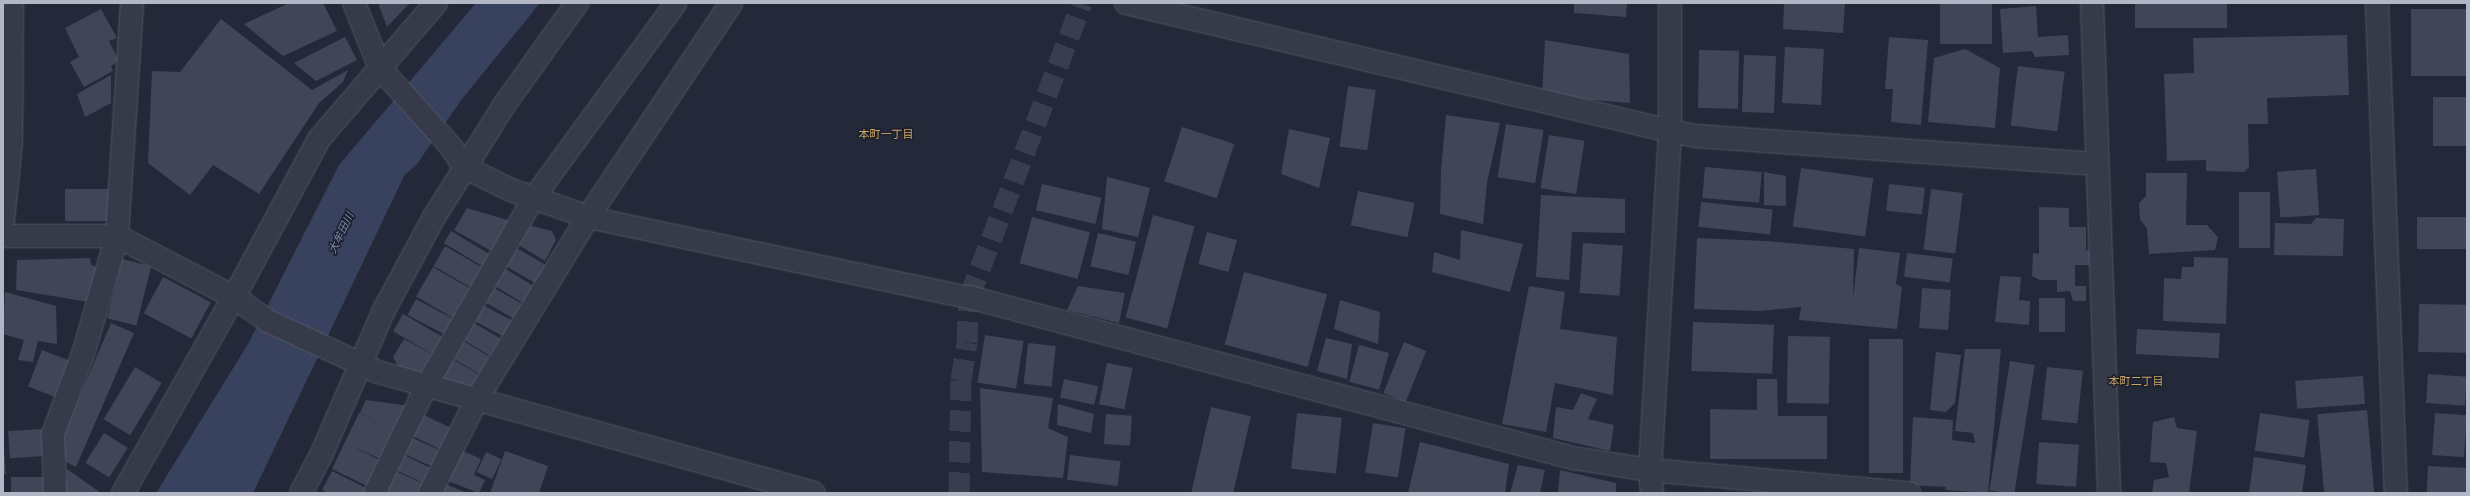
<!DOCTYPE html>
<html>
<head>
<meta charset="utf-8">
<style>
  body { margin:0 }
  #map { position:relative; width:2470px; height:496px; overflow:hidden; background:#232938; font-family:"Titillium Web","Noto Sans JP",sans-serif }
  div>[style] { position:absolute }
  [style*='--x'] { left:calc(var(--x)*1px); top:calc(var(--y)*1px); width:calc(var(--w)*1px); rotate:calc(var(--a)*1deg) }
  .water>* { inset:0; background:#38415e }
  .building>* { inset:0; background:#404658; transform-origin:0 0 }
  .pedestrian-tunnel>* { height:21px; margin-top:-10.5px; transform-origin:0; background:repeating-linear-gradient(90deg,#383e4d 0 21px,transparent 0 31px) }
  .roads { filter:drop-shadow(0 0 1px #525664) drop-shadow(0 0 1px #525664) }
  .pedestrian>* { height:21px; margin:-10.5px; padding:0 10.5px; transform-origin:10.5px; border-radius:10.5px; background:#373b49 }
  .minor>* { height:22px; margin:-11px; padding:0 11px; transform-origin:11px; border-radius:11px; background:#373b49 }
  span { translate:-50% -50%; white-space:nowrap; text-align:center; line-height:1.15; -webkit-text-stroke:3px #1c202e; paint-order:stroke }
  .neighbourhood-label { font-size:11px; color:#cca466 }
  .water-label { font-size:11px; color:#7c87ab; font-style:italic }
  .frame { position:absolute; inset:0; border:4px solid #b2b6c5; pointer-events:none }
</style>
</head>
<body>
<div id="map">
  <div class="water">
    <div style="clip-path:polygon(476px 3px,540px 3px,462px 99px,417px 164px,404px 176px,253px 493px,156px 493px,248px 344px,339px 165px)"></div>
  </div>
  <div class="building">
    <div style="clip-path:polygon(289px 3px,323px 3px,337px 31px,283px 56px,244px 24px)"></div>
    <div style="clip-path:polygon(378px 3px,410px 3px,387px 27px)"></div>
    <div style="clip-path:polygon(1574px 3px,1627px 3px,1626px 17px,1574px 13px)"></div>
    <div style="clip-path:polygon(1784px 3px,1845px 3px,1843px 33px,1783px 29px)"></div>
    <div style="left:1940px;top:3px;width:52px;height:41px"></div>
    <div style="left:2135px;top:3px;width:92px;height:25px"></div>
    <div style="clip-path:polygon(2036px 6px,2038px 37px,2068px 35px,2069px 55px,2035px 57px,2032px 51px,2003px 53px,2000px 9px)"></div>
    <div style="clip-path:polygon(101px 9px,117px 38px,109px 41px,119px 61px,111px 66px,113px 71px,84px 87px,70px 62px,79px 57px,65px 28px)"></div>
    <div style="left:2411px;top:9px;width:56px;height:67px"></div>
    <div style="clip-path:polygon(221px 19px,312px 90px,348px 70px,343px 82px,319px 103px,259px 194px,213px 165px,190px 195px,148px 163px,152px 71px,180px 72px)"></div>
    <div style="clip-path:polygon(2347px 35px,2349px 95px,2267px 98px,2268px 124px,2248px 124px,2249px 167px,2244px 172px,2206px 171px,2206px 160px,2167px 161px,2164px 74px,2194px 73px,2193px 38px)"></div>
    <div style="clip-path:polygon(345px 37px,357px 60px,316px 81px,294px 63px)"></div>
    <div style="clip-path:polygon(1889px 37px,1928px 40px,1921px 125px,1891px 122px,1893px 89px,1885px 89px)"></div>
    <div style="clip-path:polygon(1545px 40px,1629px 54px,1630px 103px,1542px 96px)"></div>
    <div style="left:1785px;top:47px;width:39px;height:56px;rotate:3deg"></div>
    <div style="clip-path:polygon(1965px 49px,2000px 68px,1995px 128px,1928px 122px,1934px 58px)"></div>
    <div style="left:1699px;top:50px;width:40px;height:58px;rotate:1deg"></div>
    <div style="left:1744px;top:55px;width:32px;height:57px;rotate:2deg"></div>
    <div style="left:2018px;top:66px;width:47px;height:60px;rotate:7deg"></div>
    <div style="clip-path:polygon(111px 75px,111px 103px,85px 117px,77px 94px)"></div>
    <div style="left:1348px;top:86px;width:28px;height:61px;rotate:8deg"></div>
    <div style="left:2433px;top:97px;width:34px;height:49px"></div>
    <div style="clip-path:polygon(1446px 115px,1500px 123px,1487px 183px,1483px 224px,1440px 214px,1441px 171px)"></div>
    <div style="left:1506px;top:124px;width:38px;height:54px;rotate:9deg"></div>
    <div style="left:1182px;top:127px;width:55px;height:57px;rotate:18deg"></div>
    <div style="clip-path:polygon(1289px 129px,1330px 138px,1319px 188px,1281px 174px)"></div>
    <div style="left:1549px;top:135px;width:36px;height:54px;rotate:9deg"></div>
    <div style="left:1705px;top:167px;width:57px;height:31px;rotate:5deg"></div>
    <div style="left:1801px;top:168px;width:73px;height:59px;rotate:8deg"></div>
    <div style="left:2316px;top:169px;width:46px;height:39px;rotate:86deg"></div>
    <div style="clip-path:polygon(1764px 172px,1786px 176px,1786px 206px,1764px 205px)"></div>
    <div style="clip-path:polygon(2146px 173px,2187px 173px,2186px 225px,2207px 225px,2218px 237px,2215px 250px,2149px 254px,2147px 229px,2140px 219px,2139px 203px,2146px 196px)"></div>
    <div style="clip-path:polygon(1107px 177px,1150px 188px,1138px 237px,1102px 229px)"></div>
    <div style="left:1042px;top:184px;width:61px;height:27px;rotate:13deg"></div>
    <div style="left:1889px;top:184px;width:36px;height:27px;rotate:6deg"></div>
    <div style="left:65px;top:189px;width:45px;height:32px"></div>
    <div style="left:1931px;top:189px;width:32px;height:61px;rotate:7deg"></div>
    <div style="left:1358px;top:191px;width:58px;height:35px;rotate:12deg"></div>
    <div style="left:2239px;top:192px;width:31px;height:56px"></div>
    <div style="clip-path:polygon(1541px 195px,1625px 199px,1625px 233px,1572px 232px,1569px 280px,1536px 277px)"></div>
    <div style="left:1701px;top:202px;width:72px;height:25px;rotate:6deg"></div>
    <div style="clip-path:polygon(2039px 207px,2069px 208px,2069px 227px,2086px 227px,2086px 250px,2092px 250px,2093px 265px,2075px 265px,2075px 286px,2086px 286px,2086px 301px,2073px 301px,2070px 291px,2057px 292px,2057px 280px,2040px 280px,2032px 276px,2033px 253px,2039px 254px)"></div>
    <div style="clip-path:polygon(467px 208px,511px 221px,493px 252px,454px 230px)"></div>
    <div style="left:1153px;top:215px;width:43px;height:106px;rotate:15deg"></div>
    <div style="left:1032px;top:217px;width:60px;height:48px;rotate:15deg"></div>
    <div style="left:2417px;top:217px;width:50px;height:32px"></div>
    <div style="clip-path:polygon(2316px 218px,2344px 219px,2343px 256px,2274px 255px,2275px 223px,2311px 224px)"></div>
    <div style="clip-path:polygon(524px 224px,552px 231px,556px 240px,545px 261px,514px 242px)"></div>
    <div style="clip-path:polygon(1461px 230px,1523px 244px,1510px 292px,1432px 272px,1434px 252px,1460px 260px)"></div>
    <div style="left:451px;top:231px;width:45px;height:14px;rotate:31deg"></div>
    <div style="left:1207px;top:232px;width:31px;height:33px;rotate:15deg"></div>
    <div style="left:1098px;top:233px;width:39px;height:34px;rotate:13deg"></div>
    <div style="clip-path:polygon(1697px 238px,1766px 241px,1854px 249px,1853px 298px,1859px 248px,1900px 253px,1896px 284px,1902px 287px,1897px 329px,1799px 320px,1801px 307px,1761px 311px,1694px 309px)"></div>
    <div style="left:1583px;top:243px;width:40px;height:50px;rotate:4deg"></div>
    <div style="left:445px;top:246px;width:44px;height:23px;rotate:30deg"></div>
    <div style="left:513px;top:246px;width:39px;height:21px;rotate:30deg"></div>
    <div style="left:1907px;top:253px;width:46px;height:24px;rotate:7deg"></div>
    <div style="clip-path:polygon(2194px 257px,2228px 258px,2226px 324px,2163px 321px,2164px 278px,2181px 279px,2182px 267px,2194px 267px)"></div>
    <div style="clip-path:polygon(90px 258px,91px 265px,104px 269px,89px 302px,16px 290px,17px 260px)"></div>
    <div style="left:122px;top:259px;width:30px;height:61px;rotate:14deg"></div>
    <div style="left:433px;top:267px;width:43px;height:34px;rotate:30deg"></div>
    <div style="left:502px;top:267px;width:39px;height:20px;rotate:31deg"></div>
    <div style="left:1244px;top:272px;width:86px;height:75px;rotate:15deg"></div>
    <div style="clip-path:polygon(2000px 276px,2021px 277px,2019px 300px,2030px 301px,2029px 325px,1995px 322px)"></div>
    <div style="left:163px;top:277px;width:54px;height:41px;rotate:28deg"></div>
    <div style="left:491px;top:286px;width:38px;height:17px;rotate:30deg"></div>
    <div style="clip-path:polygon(1078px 286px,1125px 293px,1119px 323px,1067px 310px)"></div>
    <div style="clip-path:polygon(1529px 286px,1565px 292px,1560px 329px,1617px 337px,1613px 395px,1555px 383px,1546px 432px,1502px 424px)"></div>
    <div style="left:1922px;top:288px;width:29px;height:40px;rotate:4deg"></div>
    <div style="clip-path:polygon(5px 292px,56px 306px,57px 344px,38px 341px,33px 362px,18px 360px,24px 340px,3px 334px)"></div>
    <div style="left:2039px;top:298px;width:26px;height:34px"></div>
    <div style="left:416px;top:299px;width:42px;height:18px;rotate:28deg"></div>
    <div style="clip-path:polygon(1340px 300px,1380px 312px,1378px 344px,1334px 329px)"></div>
    <div style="left:481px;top:304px;width:38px;height:18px;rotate:28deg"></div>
    <div style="left:2419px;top:304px;width:48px;height:48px;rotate:1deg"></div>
    <div style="left:403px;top:314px;width:46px;height:20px;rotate:30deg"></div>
    <div style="left:471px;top:321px;width:39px;height:20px;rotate:31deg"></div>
    <div style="left:1693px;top:322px;width:81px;height:49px;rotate:2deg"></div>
    <div style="clip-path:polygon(111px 323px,134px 333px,76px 467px,64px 461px,64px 433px)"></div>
    <div style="left:2137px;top:329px;width:83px;height:25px;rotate:3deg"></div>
    <div style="left:985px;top:335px;width:39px;height:48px;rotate:9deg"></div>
    <div style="left:1788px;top:336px;width:42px;height:67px;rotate:1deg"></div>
    <div style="clip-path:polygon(1326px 338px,1352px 344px,1347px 379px,1317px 371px)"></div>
    <div style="clip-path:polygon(404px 339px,434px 355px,424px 376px,400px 370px,393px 357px)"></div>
    <div style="left:460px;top:339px;width:39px;height:20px;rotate:31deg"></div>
    <div style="left:1869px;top:339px;width:34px;height:134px"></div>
    <div style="left:1404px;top:342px;width:24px;height:55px;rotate:22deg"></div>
    <div style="left:1028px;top:343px;width:28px;height:41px;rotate:6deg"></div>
    <div style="left:1359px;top:345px;width:31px;height:38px;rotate:15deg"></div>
    <div style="clip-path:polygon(1965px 349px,2001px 349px,1988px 493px,1946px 490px,1946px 487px,1910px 485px,1913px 417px,1953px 420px,1952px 440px,1975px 443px,1973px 433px,1955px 431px)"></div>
    <div style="left:42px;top:350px;width:30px;height:39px;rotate:21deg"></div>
    <div style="clip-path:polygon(1936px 352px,1961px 355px,1955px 403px,1946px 412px,1930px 410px)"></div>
    <div style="clip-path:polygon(449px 357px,483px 377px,475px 388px,436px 379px)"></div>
    <div style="left:2010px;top:361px;width:25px;height:131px;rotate:9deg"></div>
    <div style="left:1107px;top:363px;width:26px;height:42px;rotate:11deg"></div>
    <div style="left:135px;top:367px;width:31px;height:61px;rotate:31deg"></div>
    <div style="left:2047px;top:367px;width:36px;height:53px;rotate:6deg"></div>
    <div style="left:2428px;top:374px;width:39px;height:29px;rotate:4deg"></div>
    <div style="left:2363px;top:376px;width:28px;height:68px;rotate:86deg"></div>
    <div style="left:1064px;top:379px;width:35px;height:19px;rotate:12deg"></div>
    <div style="clip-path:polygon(1757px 379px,1777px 379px,1778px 416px,1827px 416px,1827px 459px,1710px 459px,1710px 409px,1757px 410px)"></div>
    <div style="clip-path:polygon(980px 388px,1053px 398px,1048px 428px,1068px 437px,1063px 478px,982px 472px)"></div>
    <div style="clip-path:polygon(1581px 393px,1597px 399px,1588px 419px,1614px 425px,1610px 451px,1553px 438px,1556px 407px,1573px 410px)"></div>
    <div style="clip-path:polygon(366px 400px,410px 406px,385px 461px,347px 444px,384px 462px,371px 488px,332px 469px,359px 413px,388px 427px,360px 413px)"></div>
    <div style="clip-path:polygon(1058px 404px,1094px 414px,1091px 433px,1057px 425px)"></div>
    <div style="left:1211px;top:407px;width:41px;height:87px;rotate:13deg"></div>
    <div style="left:2367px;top:410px;width:83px;height:50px;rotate:85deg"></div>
    <div style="left:418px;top:412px;width:37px;height:24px;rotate:26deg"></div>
    <div style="left:1297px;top:413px;width:45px;height:56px;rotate:6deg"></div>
    <div style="left:2260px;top:413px;width:50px;height:38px;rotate:8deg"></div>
    <div style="left:2435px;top:413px;width:32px;height:42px;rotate:4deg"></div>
    <div style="left:1106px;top:414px;width:26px;height:30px;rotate:4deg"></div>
    <div style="clip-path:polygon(2174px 417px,2177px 428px,2197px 431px,2189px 493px,2152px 493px,2154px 480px,2169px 477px,2166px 463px,2150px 462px,2153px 422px)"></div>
    <div style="left:1373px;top:423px;width:33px;height:50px;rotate:9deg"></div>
    <div style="left:42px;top:429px;width:27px;height:34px;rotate:86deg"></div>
    <div style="left:104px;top:433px;width:28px;height:35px;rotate:32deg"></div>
    <div style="left:408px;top:436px;width:37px;height:18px;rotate:24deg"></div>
    <div style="clip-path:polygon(3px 437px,6px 474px,3px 474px)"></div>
    <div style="clip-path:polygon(1420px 442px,1509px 464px,1505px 493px,1408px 493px)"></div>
    <div style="left:2039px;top:442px;width:40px;height:42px;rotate:4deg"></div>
    <div style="clip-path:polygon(461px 450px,481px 459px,474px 475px,485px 480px,479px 493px,448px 481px)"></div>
    <div style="clip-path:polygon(505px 451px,548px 466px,539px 493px,490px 493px)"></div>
    <div style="left:486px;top:452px;width:17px;height:22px;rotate:25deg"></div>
    <div style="left:400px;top:453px;width:37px;height:17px;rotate:26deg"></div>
    <div style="left:1070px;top:455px;width:51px;height:25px;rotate:7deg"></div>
    <div style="clip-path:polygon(2254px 457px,2306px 465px,2302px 493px,2249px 493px)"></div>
    <div style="clip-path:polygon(1518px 465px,1545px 470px,1540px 493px,1510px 493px)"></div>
    <div style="left:2428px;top:466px;width:39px;height:27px;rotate:3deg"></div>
    <div style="clip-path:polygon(67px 469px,101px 493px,65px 493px)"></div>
    <div style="clip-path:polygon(393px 470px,426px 485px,422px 493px,382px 493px)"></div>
    <div style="clip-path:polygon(1560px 470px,1616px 483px,1616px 493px,1558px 493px)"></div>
    <div style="clip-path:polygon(332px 471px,370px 490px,369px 493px,327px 493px,322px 490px)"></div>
    <div style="left:11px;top:477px;width:36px;height:16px"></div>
    <div style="clip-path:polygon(445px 484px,467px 493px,441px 493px)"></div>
  </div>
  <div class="pedestrian-tunnel">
    <div style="--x:959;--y:493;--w:113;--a:-89"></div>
    <div style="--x:961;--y:380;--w:38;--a:-81"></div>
    <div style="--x:967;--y:342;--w:45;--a:-87.5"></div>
    <div style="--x:969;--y:297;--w:315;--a:-69"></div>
  </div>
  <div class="roads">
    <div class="pedestrian">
      <div style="--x:588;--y:217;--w:389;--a:11.9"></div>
      <div style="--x:374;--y:493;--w:120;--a:-64.3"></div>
      <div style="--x:426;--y:385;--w:218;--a:-60.3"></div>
      <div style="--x:534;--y:196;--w:239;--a:-53.8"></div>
    </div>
    <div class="minor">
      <div style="--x:354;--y:3;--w:70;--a:68.2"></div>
      <div style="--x:380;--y:68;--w:108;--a:48"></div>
      <div style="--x:452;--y:148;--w:22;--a:58"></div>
      <div style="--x:464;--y:167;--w:52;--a:26.1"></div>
      <div style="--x:511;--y:190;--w:82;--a:19.3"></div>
      <div style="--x:1126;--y:3;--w:559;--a:13.24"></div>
      <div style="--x:1670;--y:131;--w:26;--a:11"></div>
      <div style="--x:1696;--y:136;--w:401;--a:4"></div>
      <div style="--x:2092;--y:3;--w:490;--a:88"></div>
      <div style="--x:2377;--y:3;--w:490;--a:87.8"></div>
      <div style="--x:3;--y:220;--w:77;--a:-84.1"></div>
      <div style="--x:11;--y:143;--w:140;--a:-89.6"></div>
      <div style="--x:3;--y:236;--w:114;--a:0"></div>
      <div style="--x:117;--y:236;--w:132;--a:27.5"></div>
      <div style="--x:234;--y:297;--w:42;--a:35.2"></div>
      <div style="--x:268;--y:321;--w:121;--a:24.9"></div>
      <div style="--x:378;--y:372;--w:452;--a:15.5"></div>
      <div style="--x:969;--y:297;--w:625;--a:14.93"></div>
      <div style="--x:1573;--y:458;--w:78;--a:8.9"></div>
      <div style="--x:1650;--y:470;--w:260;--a:5.1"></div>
      <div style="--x:55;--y:493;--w:59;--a:-91.9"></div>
      <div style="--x:53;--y:434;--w:89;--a:-69.5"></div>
      <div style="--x:84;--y:351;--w:120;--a:-74"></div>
      <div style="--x:117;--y:236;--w:233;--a:-86.3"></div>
      <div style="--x:123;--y:493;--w:225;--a:-60.5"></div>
      <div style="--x:234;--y:297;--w:179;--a:-61.7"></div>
      <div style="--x:319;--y:139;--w:179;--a:-49.3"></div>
      <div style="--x:301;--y:493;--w:43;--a:-62.2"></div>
      <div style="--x:321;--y:455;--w:160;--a:-66.5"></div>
      <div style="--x:385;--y:308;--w:103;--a:-61.7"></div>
      <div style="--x:434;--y:217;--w:133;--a:-57.9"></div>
      <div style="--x:505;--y:104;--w:124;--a:-54.5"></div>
      <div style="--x:430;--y:493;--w:105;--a:-63.4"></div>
      <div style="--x:477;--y:399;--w:213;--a:-58.6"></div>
      <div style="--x:588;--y:217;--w:257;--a:-56.2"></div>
      <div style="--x:1652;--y:493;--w:23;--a:-95"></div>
      <div style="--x:1650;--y:470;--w:340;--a:-86.6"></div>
      <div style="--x:1670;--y:131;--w:128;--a:-90"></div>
    </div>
  </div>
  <div class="neighbourhood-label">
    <span style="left:886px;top:134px">本町一丁目</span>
    <span style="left:2136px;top:381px">本町二丁目</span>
  </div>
  <div class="water-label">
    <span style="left:341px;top:233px;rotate:-64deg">大牟田川</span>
  </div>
  <div class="frame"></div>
</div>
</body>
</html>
